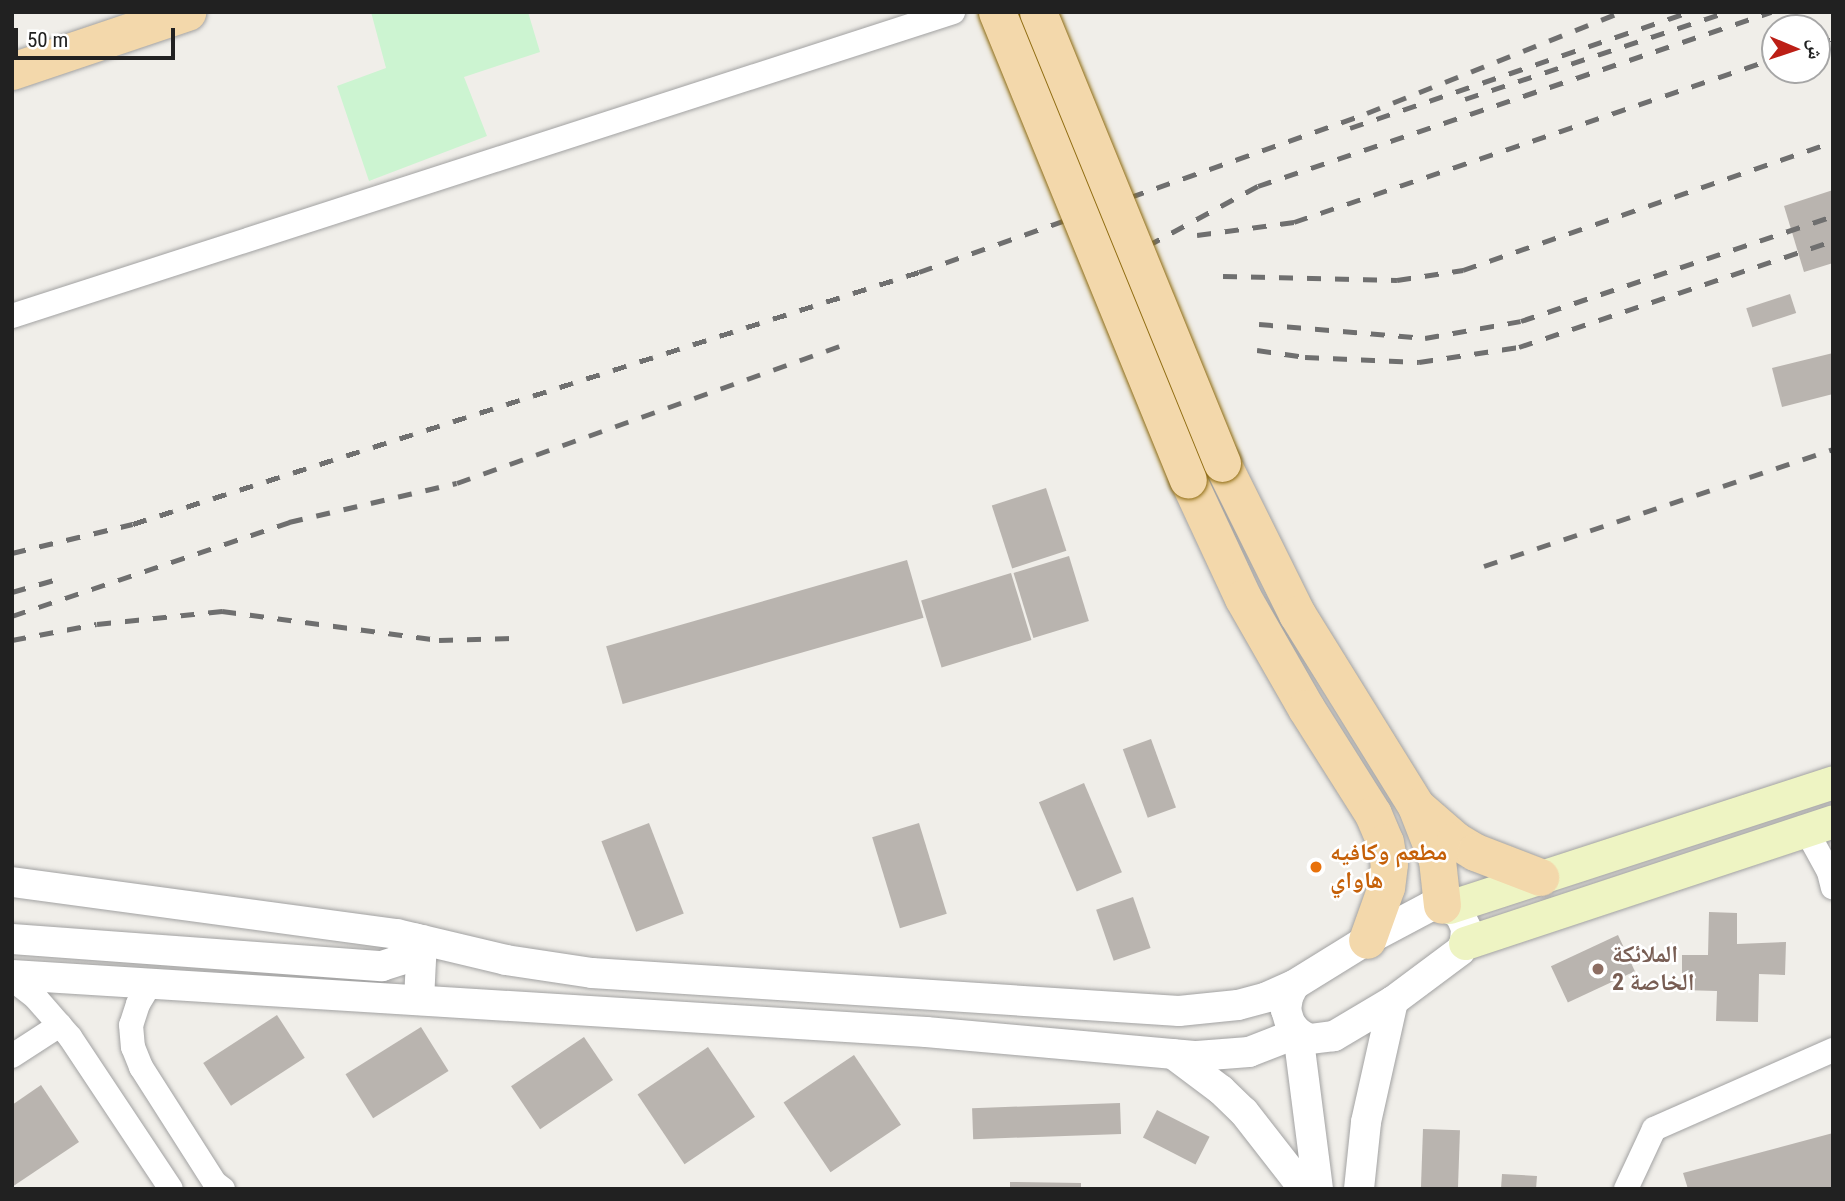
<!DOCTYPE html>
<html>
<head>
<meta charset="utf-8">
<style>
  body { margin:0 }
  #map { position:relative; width:1845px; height:1201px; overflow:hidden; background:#f0eee9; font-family:"Roboto Condensed","Noto Naskh Arabic",sans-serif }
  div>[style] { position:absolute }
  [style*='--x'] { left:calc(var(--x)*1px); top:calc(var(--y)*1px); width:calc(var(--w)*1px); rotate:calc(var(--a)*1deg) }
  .park>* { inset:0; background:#ccf4d1 }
  .building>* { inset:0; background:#b9b4af; transform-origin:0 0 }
  .roads { filter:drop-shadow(0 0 2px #a2a2a2) drop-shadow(0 0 2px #a2a2a2) }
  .minor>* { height:24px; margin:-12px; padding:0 12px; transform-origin:12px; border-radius:12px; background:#fff }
  .tertiary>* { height:30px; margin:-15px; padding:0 15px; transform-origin:15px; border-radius:15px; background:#fff }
  .secondary>* { height:33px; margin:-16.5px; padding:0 16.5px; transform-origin:16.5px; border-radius:16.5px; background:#eef4c3 }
  .primary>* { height:37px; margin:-18.5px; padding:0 18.5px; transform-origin:18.5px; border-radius:18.5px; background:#f3d8ab }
  .rail>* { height:5px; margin-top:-2.5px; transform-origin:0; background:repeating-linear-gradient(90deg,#6f6f6f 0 14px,transparent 0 28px) }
  .bridges { filter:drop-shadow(0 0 2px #8e6b10) drop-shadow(0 0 2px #8e6b10) }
  .primary-bridge>* { height:37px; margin:-18.5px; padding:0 18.5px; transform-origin:18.5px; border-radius:18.5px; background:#f3d8ab }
  .dots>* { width:19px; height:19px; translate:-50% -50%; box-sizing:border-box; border:4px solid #fff; border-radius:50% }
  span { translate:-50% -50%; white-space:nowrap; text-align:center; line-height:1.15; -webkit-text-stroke:5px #fff; paint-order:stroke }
  .food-label { font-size:24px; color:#c56008; font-weight:700 }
  .left { translate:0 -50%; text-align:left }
  .education-label { font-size:24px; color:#785e54; font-weight:700 }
  .frame { position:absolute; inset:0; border:14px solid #212121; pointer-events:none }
  .north { position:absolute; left:1761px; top:14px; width:70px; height:70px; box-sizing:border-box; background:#fff; border:2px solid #a6a6a6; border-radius:50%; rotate:92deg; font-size:19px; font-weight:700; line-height:28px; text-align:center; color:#212121 }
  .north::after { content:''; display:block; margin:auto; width:24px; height:32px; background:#bc1f16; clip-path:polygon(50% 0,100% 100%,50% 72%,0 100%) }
  .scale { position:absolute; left:14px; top:28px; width:161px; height:32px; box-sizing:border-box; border:4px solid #212121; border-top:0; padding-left:9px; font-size:21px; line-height:24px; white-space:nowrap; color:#212121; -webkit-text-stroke:5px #fff; paint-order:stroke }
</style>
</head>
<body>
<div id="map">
  <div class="park">
    <div style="clip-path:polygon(371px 12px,528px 12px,540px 52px,464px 77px,487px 136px,369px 181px,337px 86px,386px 68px)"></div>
  </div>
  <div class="building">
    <div style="clip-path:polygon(1833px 190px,1833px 263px,1804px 272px,1784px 206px)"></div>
    <div style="left:1790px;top:294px;width:20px;height:46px;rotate:72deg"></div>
    <div style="clip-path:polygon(1833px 353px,1833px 394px,1782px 407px,1772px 368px)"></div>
    <div style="left:1046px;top:488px;width:66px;height:57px;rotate:72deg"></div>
    <div style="left:1069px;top:556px;width:68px;height:58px;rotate:73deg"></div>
    <div style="left:907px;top:560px;width:60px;height:313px;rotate:74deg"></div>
    <div style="left:1011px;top:573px;width:70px;height:94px;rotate:73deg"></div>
    <div style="left:1151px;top:739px;width:73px;height:30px;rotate:70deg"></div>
    <div style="left:1084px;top:783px;width:97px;height:49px;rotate:67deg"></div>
    <div style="left:649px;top:823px;width:97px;height:51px;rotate:69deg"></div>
    <div style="left:919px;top:823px;width:95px;height:49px;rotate:73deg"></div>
    <div style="left:1133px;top:897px;width:54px;height:39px;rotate:71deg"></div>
    <div style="clip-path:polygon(1709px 912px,1737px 913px,1737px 944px,1786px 942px,1785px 975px,1759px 974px,1758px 1022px,1716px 1021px,1717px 991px,1682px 990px,1682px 955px,1708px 955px)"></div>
    <div style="left:1618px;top:935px;width:40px;height:74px;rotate:65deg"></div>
    <div style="left:277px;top:1015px;width:51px;height:88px;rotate:57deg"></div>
    <div style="left:421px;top:1027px;width:52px;height:89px;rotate:58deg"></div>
    <div style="left:584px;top:1037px;width:52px;height:88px;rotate:56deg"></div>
    <div style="left:708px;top:1047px;width:84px;height:85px;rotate:56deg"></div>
    <div style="left:854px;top:1055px;width:84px;height:85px;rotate:56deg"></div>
    <div style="clip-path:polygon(41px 1085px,79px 1142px,12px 1187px,12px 1105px)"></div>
    <div style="left:1120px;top:1103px;width:31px;height:148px;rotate:88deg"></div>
    <div style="left:1157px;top:1110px;width:59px;height:31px;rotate:27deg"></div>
    <div style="left:1423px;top:1129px;width:37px;height:60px;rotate:2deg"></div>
    <div style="clip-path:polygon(1833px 1133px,1833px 1189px,1688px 1189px,1683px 1173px)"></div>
    <div style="clip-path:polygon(1502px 1174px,1537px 1176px,1536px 1189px,1501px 1189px)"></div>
    <div style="clip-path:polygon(1010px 1182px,1081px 1183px,1081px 1189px,1010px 1189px)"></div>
  </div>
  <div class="roads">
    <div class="minor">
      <div style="--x:12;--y:316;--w:989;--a:-17.9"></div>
      <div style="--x:1806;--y:830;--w:48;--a:61.3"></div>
      <div style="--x:1829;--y:872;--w:16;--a:76"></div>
      <div style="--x:12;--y:979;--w:31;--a:38"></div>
      <div style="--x:36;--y:998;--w:52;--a:48.9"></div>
      <div style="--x:70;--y:1037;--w:182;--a:56.4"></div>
      <div style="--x:150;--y:984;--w:23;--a:121"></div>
      <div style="--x:138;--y:1004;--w:22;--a:108"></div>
      <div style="--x:131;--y:1025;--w:22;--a:85"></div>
      <div style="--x:133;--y:1047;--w:22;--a:68"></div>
      <div style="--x:141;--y:1067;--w:138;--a:57.5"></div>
      <div style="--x:215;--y:1183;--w:10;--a:37"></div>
      <div style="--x:12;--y:1056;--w:57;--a:-32.9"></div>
      <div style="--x:1626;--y:1189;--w:66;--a:-65"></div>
      <div style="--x:1654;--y:1129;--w:196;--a:-23.8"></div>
    </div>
    <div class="tertiary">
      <div style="--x:12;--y:882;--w:388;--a:7.7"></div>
      <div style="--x:397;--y:934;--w:112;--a:13.4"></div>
      <div style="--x:506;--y:960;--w:87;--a:8.6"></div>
      <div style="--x:592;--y:973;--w:588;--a:3.7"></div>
      <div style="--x:1179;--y:1011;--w:59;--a:-5.8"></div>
      <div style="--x:1238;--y:1005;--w:30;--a:-15"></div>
      <div style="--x:1267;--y:997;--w:30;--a:-24"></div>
      <div style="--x:1294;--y:985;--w:86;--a:-31.7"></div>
      <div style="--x:1367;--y:940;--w:72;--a:-28"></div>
      <div style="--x:1431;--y:906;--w:18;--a:3"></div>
      <div style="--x:1449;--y:907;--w:14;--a:36"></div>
      <div style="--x:1460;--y:915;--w:14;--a:65"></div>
      <div style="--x:1466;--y:928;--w:15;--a:94"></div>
      <div style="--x:1465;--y:943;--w:9;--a:122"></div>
      <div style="--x:1460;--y:951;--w:84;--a:143.3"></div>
      <div style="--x:1393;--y:1001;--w:69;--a:149.3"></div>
      <div style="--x:1334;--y:1036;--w:25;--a:173"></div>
      <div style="--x:1309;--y:1039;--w:13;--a:-151"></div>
      <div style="--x:1298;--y:1033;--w:13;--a:-129"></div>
      <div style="--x:1290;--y:1023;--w:14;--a:-107"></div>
      <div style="--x:1286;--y:1010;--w:13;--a:-81"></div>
      <div style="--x:1288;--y:997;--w:13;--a:-63"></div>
      <div style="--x:12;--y:939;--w:371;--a:4.2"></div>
      <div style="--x:382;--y:966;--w:19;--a:-18"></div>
      <div style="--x:400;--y:960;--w:18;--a:-45"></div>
      <div style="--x:413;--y:947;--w:9;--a:-72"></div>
      <div style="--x:12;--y:975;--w:916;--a:3.57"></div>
      <div style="--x:926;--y:1032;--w:272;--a:5.1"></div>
      <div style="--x:1197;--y:1056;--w:52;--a:-4.4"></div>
      <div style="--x:1249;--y:1052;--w:53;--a:-21.2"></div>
      <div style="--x:1298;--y:1033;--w:157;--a:82.7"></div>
      <div style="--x:419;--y:1000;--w:60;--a:-87.1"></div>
      <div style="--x:1173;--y:1054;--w:60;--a:36.9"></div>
      <div style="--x:1221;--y:1090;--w:32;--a:44"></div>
      <div style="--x:1244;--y:1112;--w:98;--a:52.1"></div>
      <div style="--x:1359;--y:1189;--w:67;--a:-84"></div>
      <div style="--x:1366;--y:1122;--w:124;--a:-77.4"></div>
    </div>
    <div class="secondary">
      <div style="--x:1449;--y:907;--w:404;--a:-18"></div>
      <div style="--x:1465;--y:943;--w:388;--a:-18.3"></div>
    </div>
    <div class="primary">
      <div style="--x:12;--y:71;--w:185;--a:-18.6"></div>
      <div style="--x:1222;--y:463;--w:169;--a:63.6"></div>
      <div style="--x:1297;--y:614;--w:226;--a:58.2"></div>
      <div style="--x:1416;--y:806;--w:58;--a:68.7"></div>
      <div style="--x:1437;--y:860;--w:45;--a:83.7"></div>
      <div style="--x:1188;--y:480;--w:130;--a:65"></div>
      <div style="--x:1243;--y:598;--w:127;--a:60.2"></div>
      <div style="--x:1306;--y:708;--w:125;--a:57.7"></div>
      <div style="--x:1373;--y:814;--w:30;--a:67"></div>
      <div style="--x:1385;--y:842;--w:22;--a:80"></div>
      <div style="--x:1389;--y:864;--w:23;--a:97"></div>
      <div style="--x:1386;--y:887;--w:56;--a:109.7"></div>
      <div style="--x:1417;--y:807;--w:50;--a:41"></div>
      <div style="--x:1455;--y:840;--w:23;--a:31"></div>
      <div style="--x:1475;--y:852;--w:70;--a:21"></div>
    </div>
  </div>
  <div class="rail">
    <div style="--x:1817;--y:44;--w:17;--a:-21"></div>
    <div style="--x:1465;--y:99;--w:276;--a:-18.4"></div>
    <div style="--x:1350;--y:128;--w:357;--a:-18.9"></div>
    <div style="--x:1197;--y:235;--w:98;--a:-7.6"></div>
    <div style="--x:1294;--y:222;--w:508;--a:-18.83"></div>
    <div style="--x:1147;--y:246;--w:126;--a:-28.4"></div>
    <div style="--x:1258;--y:186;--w:542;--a:-18.74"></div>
    <div style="--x:1223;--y:276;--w:174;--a:1.3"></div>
    <div style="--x:1397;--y:280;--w:67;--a:-8.6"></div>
    <div style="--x:1463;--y:270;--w:392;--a:-19.1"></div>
    <div style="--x:1259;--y:324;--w:167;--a:4.8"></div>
    <div style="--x:1425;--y:338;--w:97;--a:-10"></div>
    <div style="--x:1521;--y:321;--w:329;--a:-18.6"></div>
    <div style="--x:1257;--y:350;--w:49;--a:8.3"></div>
    <div style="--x:1305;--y:357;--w:114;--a:2.5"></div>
    <div style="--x:1419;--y:362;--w:101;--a:-8.5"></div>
    <div style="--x:1519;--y:347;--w:331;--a:-18.7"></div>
    <div style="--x:12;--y:553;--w:124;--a:-13.5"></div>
    <div style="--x:133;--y:524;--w:825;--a:-17.78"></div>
    <div style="--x:919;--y:272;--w:475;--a:-19.5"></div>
    <div style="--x:1367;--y:113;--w:273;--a:-21.7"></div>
    <div style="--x:1484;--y:566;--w:368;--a:-18.5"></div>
    <div style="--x:12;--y:592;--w:51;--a:-15.9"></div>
    <div style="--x:12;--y:616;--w:293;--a:-18.7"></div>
    <div style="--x:289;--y:522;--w:172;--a:-13.1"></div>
    <div style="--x:457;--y:483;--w:416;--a:-19.7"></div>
    <div style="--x:12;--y:640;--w:86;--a:-10.7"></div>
    <div style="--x:97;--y:624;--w:126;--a:-5.9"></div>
    <div style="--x:222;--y:611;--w:219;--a:7.6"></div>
    <div style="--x:439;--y:640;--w:74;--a:-1.5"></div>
  </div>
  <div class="bridges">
    <div class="primary-bridge">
      <div style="--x:997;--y:12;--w:505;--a:67.8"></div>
      <div style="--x:1038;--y:12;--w:487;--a:67.8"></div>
    </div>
  </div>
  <div class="dots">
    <div style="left:1316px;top:867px;background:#e8710a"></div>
    <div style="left:1598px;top:969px;background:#8d6e63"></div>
  </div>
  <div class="food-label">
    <span class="left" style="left:1330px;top:867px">مطعم وكافيه<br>هاواي</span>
  </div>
  <div class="education-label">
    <span class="left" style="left:1612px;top:969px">الملائكة<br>الخاصة 2</span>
  </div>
  <div class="frame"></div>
  <div class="north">ش</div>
  <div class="scale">50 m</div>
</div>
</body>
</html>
